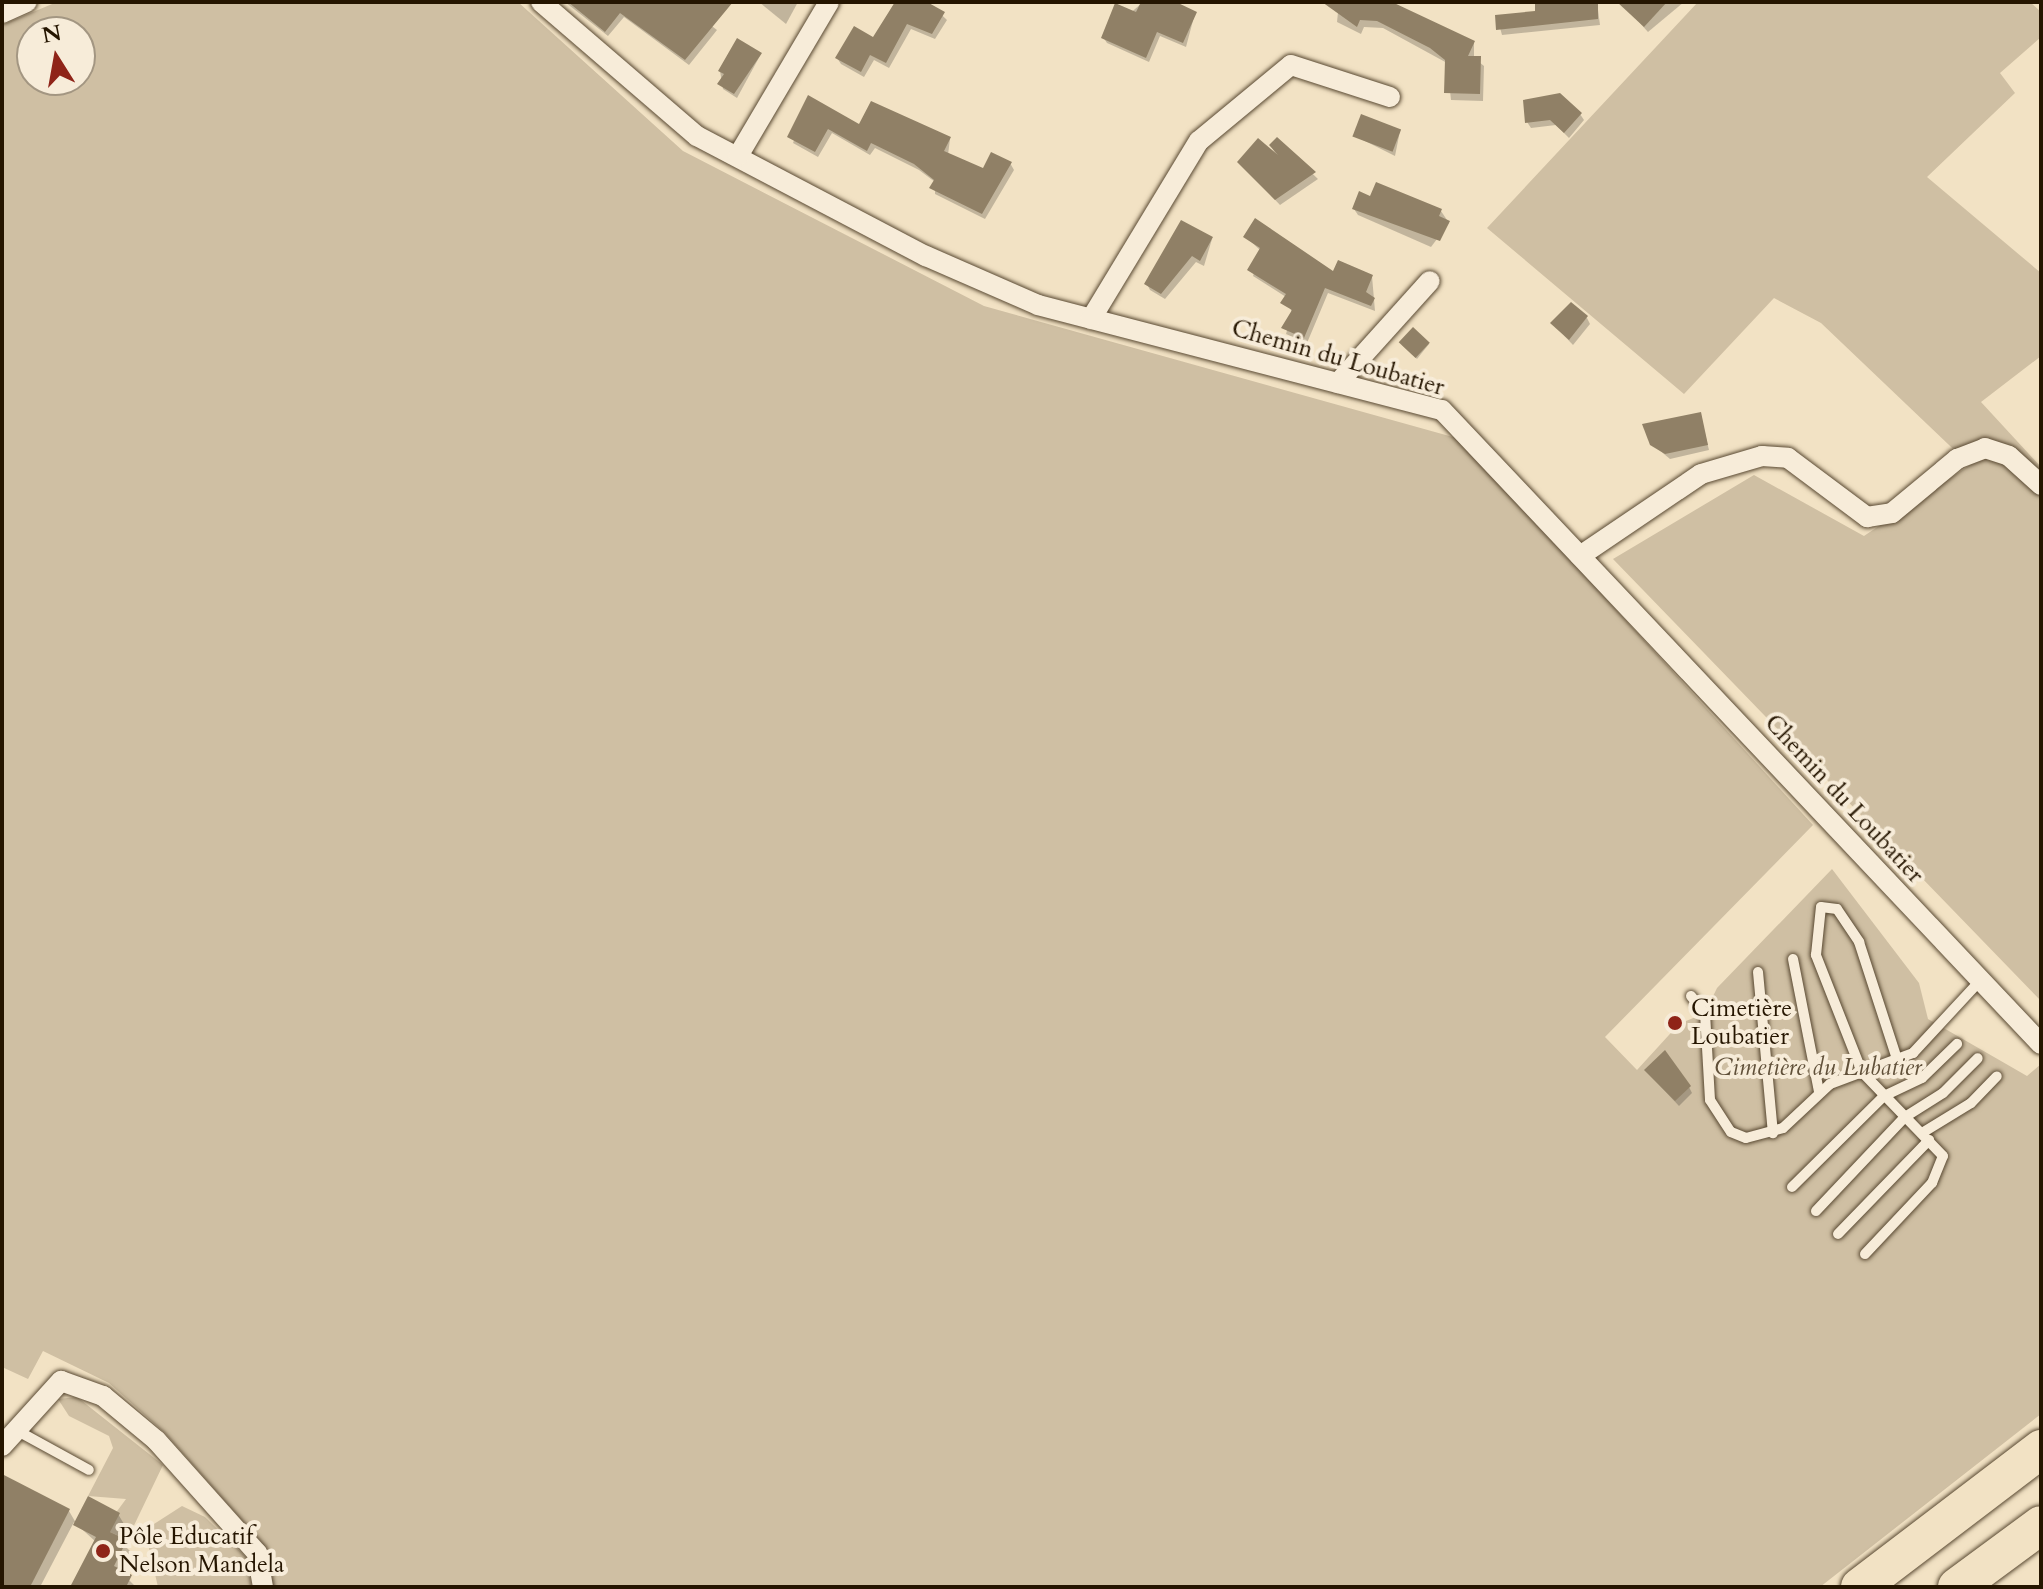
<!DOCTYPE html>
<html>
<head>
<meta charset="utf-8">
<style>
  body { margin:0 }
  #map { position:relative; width:2043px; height:1589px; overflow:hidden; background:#f2e2c4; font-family:Cardo,serif }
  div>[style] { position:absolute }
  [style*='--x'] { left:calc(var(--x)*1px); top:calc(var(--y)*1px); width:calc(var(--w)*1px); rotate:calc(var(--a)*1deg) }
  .green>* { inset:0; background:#cfbfa3 }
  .shadow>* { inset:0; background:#0003 }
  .building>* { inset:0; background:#908066; transform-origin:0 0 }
  .roads { filter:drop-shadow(0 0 2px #584831) drop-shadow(0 0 2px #584831) }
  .lane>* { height:10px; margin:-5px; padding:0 5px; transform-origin:5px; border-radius:5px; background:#f7ecd9 }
  .street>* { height:20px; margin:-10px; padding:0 10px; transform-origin:10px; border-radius:10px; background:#f7ecd9 }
  .highway>* { height:38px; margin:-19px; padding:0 19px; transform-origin:19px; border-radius:19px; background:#f2e2c4 }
  .dots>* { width:22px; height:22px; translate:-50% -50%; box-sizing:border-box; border:4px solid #f7ecd9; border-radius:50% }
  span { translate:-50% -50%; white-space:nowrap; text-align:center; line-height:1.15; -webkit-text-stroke:8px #f7ecd9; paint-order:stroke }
  .street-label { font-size:24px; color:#251500 }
  .poi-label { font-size:24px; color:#251500 }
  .left { translate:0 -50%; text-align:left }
  .park-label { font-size:24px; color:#605039; font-style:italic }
  .frame { position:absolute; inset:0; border:4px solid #251500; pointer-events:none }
  .north { position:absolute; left:16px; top:16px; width:80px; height:80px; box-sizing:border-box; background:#f7ecd9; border:2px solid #a39682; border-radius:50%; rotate:349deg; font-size:22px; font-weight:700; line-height:32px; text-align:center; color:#251500 }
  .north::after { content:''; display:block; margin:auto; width:28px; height:36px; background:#8f2418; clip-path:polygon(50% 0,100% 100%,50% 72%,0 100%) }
</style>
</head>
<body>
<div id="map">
  <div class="green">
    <div style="clip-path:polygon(evenodd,57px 2px,518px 2px,683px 151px,984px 306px,1460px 439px,1813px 825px,1605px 1037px,1637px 1070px,1679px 1024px,1705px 1013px,1717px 988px,1832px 869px,1919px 983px,1928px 1019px,2027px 1076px,2041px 1064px,2041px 1414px,1820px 1587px,272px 1587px,269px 1551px,165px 1433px,109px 1383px,43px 1351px,28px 1379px,2px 1367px,2px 25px,57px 2px,32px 32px,80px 32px,80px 80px,32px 80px,32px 32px)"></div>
    <div style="clip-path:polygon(1698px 2px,2030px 2px,2041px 12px,2041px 37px,2000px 73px,2015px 93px,1927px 177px,2041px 273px,2041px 356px,1981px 402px,2041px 467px,2041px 1001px,1613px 559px,1754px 475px,1864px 536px,1970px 465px,1821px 323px,1774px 298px,1684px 394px,1487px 228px)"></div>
    <div style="clip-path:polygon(77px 1397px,163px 1465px,127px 1540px,104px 1529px,126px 1499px,88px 1496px,113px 1448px,109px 1436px,69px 1416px,58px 1399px)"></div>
    <div style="clip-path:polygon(182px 1506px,205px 1517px,249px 1560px,251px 1587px,158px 1587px,148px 1544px,154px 1524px)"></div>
  </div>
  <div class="shadow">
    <div style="clip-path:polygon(565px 2px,680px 2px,717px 30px,689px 65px,624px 17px,608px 36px)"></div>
    <div style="clip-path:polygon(759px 2px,798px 2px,786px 24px)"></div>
    <div style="clip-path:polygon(895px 2px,928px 2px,947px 20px,935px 39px,911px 29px,889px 68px,874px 60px,864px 77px,841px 64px,837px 58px,874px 39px)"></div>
    <div style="clip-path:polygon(1143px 2px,1171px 2px,1195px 13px,1186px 47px,1160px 36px,1149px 62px,1107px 43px,1103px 37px)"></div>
    <div style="clip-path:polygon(1339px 2px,1388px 2px,1474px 42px,1474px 58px,1484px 66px,1483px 101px,1451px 100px,1447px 63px,1383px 28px,1364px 27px,1361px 34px,1337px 22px)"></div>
    <div style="clip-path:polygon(1537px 2px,1597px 2px,1600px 25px,1502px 35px,1497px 17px,1538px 13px)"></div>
    <div style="clip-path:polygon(1635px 2px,1684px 2px,1648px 32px,1628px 10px)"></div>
    <div style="clip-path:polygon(761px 54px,737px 98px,723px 89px,720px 71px)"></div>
    <div style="clip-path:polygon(809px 98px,860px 127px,950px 139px,948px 155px,984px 170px,1010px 163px,1014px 170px,985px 219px,935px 194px,935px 182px,919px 170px,875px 148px,870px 155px,832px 133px,818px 157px,793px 143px)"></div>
    <div style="clip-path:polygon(1580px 114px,1584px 120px,1569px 138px,1556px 125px,1531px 128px,1527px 122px)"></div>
    <div style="clip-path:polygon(1400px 131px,1395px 156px,1355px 136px)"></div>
    <div style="clip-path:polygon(1277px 140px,1318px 179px,1280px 205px,1239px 162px,1278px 158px,1271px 146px)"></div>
    <div style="clip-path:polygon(1371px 198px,1441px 211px,1449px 223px,1431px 247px,1358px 215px,1354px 209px)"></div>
    <div style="clip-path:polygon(1246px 237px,1333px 274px,1372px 276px,1375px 311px,1328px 293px,1307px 343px,1286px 334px,1292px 313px,1286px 297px,1253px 276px,1261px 251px)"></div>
    <div style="clip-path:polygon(1212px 239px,1204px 266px,1196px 262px,1165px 299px,1150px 290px,1147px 284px)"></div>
    <div style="clip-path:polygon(1587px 318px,1590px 324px,1573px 345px,1553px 324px)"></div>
    <div style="clip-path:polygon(1429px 344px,1417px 359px,1402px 345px)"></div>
    <div style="clip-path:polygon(1700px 414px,1709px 450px,1670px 459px,1652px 444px)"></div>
    <div style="clip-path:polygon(1646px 1071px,1689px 1087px,1692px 1093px,1679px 1106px)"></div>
    <div style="clip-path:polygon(2px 1476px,69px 1511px,76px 1523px,118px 1514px,124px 1524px,117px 1538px,131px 1552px,121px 1572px,136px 1587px,72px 1587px,96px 1542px,74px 1522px,40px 1587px,2px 1587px)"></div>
  </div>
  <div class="building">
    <div style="clip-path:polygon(568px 2px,733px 2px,685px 60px,620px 13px,605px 32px)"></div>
    <div style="clip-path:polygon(895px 2px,927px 2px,945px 12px,932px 34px,907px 24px,886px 63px,870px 55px,861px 72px,835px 58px,854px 26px,873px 37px)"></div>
    <div style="clip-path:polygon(1141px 2px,1176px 2px,1197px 12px,1183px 43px,1157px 32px,1146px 58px,1101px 38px,1115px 3px,1136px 12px)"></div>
    <div style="clip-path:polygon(1322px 2px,1392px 2px,1475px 41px,1468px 56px,1481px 56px,1480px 94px,1444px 93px,1445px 60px,1430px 48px,1377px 21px,1360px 20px,1357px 27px)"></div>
    <div style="clip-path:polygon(1535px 2px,1598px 2px,1598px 19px,1496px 30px,1495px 15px,1535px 11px)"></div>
    <div style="clip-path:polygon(1617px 2px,1667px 2px,1644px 27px)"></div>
    <div style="clip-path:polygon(737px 38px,762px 53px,734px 94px,717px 84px,724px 74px,718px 71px)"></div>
    <div style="clip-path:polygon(1560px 93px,1582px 113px,1564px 133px,1550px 120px,1525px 123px,1523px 100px)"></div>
    <div style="clip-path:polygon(808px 95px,859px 124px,871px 101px,951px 137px,944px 151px,983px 168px,991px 152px,1012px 162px,982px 214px,929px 188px,934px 180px,914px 164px,871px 143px,867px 151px,828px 129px,815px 152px,787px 137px)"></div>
    <div style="left:1361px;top:114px;width:43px;height:24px;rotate:21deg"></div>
    <div style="clip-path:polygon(1277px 137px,1316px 172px,1275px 200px,1237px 162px,1258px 138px,1278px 155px,1269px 145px)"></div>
    <div style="clip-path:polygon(1376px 182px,1442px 209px,1439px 216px,1450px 221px,1440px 241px,1352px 209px,1359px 191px,1370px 196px)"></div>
    <div style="clip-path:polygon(1255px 218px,1333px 271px,1338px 260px,1373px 275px,1366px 292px,1375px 298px,1371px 306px,1325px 288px,1304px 338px,1281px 328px,1292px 310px,1280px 303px,1286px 294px,1247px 270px,1260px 248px,1243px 237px)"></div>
    <div style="clip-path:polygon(1181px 220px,1213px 237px,1200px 261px,1192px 256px,1161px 294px,1144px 284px)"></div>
    <div style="clip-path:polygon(1571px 302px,1588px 316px,1569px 340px,1550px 323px)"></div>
    <div style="left:1413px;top:327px;width:23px;height:21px;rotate:43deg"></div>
    <div style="clip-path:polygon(1701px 412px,1708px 445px,1665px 454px,1650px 445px,1642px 424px)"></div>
    <div style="clip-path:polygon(1665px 1050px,1691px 1086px,1675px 1101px,1644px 1070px)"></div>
    <div style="clip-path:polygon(2px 1474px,70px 1509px,30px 1587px,2px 1587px)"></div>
    <div style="clip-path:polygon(88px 1496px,120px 1513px,110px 1532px,127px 1540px,114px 1566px,132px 1575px,126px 1587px,70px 1587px,96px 1537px,73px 1525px)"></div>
  </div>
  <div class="roads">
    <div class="lane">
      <div style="--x:1793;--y:959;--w:136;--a:78.9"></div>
      <div style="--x:1758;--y:972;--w:162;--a:84.7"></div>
      <div style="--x:1691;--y:996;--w:22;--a:51"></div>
      <div style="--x:1705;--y:1013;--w:87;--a:86.7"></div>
      <div style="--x:1710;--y:1100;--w:38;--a:57"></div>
      <div style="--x:1731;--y:1132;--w:16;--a:22"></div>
      <div style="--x:1746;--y:1138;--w:38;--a:-15"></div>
      <div style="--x:1783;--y:1128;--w:64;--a:-43.1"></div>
      <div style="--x:1830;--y:1084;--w:89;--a:-20.5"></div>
      <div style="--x:1913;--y:1053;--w:94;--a:-47.2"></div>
      <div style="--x:1922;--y:1133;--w:57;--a:-31.5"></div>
      <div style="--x:1971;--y:1103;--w:37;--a:-46"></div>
      <div style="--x:1792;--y:1187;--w:129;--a:-44.7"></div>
      <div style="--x:1884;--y:1096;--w:42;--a:-25.3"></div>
      <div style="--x:1922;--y:1078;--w:49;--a:-44.2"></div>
      <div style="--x:1816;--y:1211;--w:129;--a:-46.6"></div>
      <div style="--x:1905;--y:1117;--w:45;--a:-32.3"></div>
      <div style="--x:1943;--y:1093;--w:49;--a:-45"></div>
      <div style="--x:1838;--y:1234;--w:131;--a:-45.9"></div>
      <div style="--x:1865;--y:1254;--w:98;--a:-46.7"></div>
      <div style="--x:1932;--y:1183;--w:29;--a:-68"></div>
      <div style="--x:1943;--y:1156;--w:117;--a:-134"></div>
      <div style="--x:1862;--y:1072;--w:126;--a:-111.5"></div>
      <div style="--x:1816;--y:955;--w:48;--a:-84.1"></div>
      <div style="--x:1821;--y:907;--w:16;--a:7"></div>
      <div style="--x:1837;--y:909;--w:40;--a:56"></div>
      <div style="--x:1859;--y:942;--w:123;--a:72"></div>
      <div style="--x:16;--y:1430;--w:83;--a:28.7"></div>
    </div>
    <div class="street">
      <div style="--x:541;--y:2;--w:206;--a:40.7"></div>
      <div style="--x:697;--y:136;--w:259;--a:27.7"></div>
      <div style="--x:926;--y:256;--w:122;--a:23.6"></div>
      <div style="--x:1038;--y:305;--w:417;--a:14.6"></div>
      <div style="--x:1442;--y:410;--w:872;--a:46.63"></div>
      <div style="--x:2;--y:13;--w:27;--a:-24"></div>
      <div style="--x:738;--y:156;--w:179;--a:-59.4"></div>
      <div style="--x:1091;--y:319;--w:208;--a:-58.8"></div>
      <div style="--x:1199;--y:141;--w:119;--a:-39.6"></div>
      <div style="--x:1291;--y:65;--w:104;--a:17.9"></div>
      <div style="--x:1338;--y:383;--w:137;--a:-48"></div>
      <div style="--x:1580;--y:556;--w:146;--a:-34.1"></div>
      <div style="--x:1701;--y:474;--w:64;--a:-16.4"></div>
      <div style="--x:1762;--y:456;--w:26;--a:4"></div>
      <div style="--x:1788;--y:458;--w:99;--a:36.8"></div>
      <div style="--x:1867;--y:517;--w:25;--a:-9"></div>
      <div style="--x:1892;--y:513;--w:85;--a:-39.7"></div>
      <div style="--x:1957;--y:459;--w:30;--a:-21"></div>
      <div style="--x:1985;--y:448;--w:25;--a:18"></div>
      <div style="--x:2009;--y:456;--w:43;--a:42.2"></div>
      <div style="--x:2;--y:1446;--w:88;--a:-47.8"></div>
      <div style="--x:61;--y:1381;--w:45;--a:19.7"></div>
      <div style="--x:103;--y:1396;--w:69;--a:39.7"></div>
      <div style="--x:156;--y:1440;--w:152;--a:48.2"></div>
      <div style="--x:257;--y:1553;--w:35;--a:80"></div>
    </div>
    <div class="highway">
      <div style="--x:1860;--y:1587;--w:228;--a:-37.3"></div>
      <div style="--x:1957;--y:1587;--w:104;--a:-36.4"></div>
    </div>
  </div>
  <div class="dots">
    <div style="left:1675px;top:1023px;background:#8f2418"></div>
    <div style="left:103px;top:1551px;background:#8f2418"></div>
  </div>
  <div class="street-label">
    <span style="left:1338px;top:358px;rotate:16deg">Chemin du Loubatier</span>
    <span style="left:1844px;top:799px;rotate:47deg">Chemin du Loubatier</span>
  </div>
  <div class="poi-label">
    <span class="left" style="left:1691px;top:1023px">Cimetière<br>Loubatier</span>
    <span class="left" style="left:119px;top:1551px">Pôle Educatif<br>Nelson Mandela</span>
  </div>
  <div class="park-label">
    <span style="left:1818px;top:1068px">Cimetière du Lubatier</span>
  </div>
  <div class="frame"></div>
  <div class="north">N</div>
</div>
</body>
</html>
